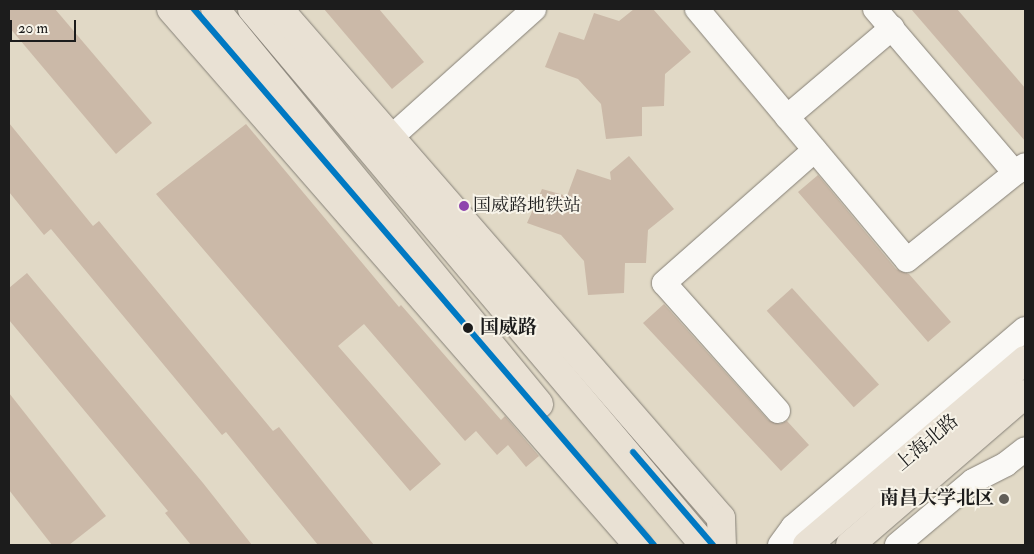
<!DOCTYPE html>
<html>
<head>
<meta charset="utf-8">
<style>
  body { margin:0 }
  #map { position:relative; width:1034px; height:554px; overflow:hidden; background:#e1d9c6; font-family:"IM FELL Double Pica","Noto Serif SC",serif }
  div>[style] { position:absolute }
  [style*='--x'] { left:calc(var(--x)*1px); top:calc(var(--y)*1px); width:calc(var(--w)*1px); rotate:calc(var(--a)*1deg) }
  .building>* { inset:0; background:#cbb9a8; transform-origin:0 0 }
  .roads { filter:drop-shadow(0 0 1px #858077) drop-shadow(0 0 1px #858077) }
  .minor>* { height:24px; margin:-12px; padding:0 12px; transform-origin:12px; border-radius:12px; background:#faf9f6 }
  .major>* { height:28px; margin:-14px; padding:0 14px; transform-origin:14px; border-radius:14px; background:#e9e1d4 }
  .metro-1>* { height:6px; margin:-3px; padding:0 3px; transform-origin:3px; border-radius:3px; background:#0079c3 }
  .dots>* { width:14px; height:14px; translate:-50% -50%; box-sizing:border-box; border:2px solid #f7f3e8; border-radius:50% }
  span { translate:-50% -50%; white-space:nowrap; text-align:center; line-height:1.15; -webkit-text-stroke:4px #f7f3e8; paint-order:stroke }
  .bus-label { font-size:18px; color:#1c1c1c }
  .left { translate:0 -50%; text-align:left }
  .stop-label { font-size:19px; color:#1c1c1c; font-weight:700 }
  .street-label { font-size:19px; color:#1c1c1c }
  .poi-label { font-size:19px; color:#1c1c1c; font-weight:700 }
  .right { translate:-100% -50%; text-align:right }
  .frame { position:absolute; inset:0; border:10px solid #1c1c1c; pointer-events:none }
  .scale { position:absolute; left:10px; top:20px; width:66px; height:22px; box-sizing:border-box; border:2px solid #1c1c1c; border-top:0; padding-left:6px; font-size:15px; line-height:18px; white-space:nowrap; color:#1c1c1c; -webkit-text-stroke:4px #f7f3e8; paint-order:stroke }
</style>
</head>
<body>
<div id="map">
  <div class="building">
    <div style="clip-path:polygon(9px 9px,55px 9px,152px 123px,116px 154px,9px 27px)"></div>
    <div style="clip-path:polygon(324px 9px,379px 9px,424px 62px,392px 89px)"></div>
    <div style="clip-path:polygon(634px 9px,653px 9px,691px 52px,665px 74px,664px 106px,642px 107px,642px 136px,606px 139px,601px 104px,578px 79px,545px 67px,559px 32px,584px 40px,594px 13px,619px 21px)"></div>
    <div style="clip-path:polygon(911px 9px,957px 9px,1025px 88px,1025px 141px)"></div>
    <div style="clip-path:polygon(9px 123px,93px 226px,99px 221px,273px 431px,279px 427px,374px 545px,318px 545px,226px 432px,222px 435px,51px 229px,44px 235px,9px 192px)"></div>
    <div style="clip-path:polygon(246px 124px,399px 307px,401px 305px,501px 420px,505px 416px,539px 456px,526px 467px,508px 445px,497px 455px,476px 431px,465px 441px,364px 324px,338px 346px,441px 464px,410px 491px,156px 194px)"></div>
    <div style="clip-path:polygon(629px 156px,674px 209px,648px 230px,646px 263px,625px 263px,624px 293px,588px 295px,584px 261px,561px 235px,527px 223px,542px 189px,567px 196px,577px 169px,611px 180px,610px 172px)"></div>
    <div style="clip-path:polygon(818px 175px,896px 269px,909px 274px,951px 322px,928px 342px,798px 192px)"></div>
    <div style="clip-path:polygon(27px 273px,203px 483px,252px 545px,191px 545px,165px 513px,168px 511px,9px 320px,9px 288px)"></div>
    <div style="left:792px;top:288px;width:130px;height:34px;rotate:48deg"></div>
    <div style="clip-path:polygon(664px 304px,768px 420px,780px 424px,787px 421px,809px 445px,781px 471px,643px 323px)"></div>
    <div style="clip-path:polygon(9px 393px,106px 516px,69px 545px,52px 545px,9px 490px)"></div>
  </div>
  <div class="roads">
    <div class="minor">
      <div style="--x:697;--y:9;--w:327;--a:50.1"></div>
      <div style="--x:907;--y:260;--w:151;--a:-38.8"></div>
      <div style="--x:875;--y:9;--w:216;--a:49.5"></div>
      <div style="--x:787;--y:117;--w:138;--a:-40.3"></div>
      <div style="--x:377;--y:150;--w:211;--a:-41.9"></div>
      <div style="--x:778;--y:411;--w:171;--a:-131.7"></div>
      <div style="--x:664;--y:283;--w:201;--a:-41.4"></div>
      <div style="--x:780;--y:545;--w:22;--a:-54"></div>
      <div style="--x:793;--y:527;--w:305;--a:-40.5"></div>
      <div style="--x:897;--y:545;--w:99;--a:-40.1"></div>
      <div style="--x:973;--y:481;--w:37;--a:-27"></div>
      <div style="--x:1006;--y:464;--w:24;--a:-38"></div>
    </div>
    <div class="major">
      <div style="--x:171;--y:9;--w:711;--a:48.94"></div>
      <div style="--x:215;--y:9;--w:511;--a:50.64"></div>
      <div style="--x:252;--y:9;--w:701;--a:49.86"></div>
      <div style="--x:279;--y:9;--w:674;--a:49.03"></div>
      <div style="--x:721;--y:518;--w:27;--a:88"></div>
      <div style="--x:807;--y:545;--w:286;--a:-40.3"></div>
      <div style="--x:850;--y:545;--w:231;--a:-40.8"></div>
    </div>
  </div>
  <div class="metro-1">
    <div style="--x:194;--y:9;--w:706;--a:49.36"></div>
    <div style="--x:633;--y:452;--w:123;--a:49.3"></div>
  </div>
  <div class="dots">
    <div style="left:464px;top:206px;background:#8e44ad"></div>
    <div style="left:468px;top:328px;background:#1c1c1c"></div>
    <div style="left:1004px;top:499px;background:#615e58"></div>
  </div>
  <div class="bus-label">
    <span class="left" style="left:473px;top:206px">国威路地铁站</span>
  </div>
  <div class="stop-label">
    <span class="left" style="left:480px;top:328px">国威路</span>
  </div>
  <div class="street-label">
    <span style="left:927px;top:443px;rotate:-40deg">上海北路</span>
  </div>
  <div class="poi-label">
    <span class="right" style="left:994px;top:499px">南昌大学北区</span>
  </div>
  <div class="frame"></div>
  <div class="scale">20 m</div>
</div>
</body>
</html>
